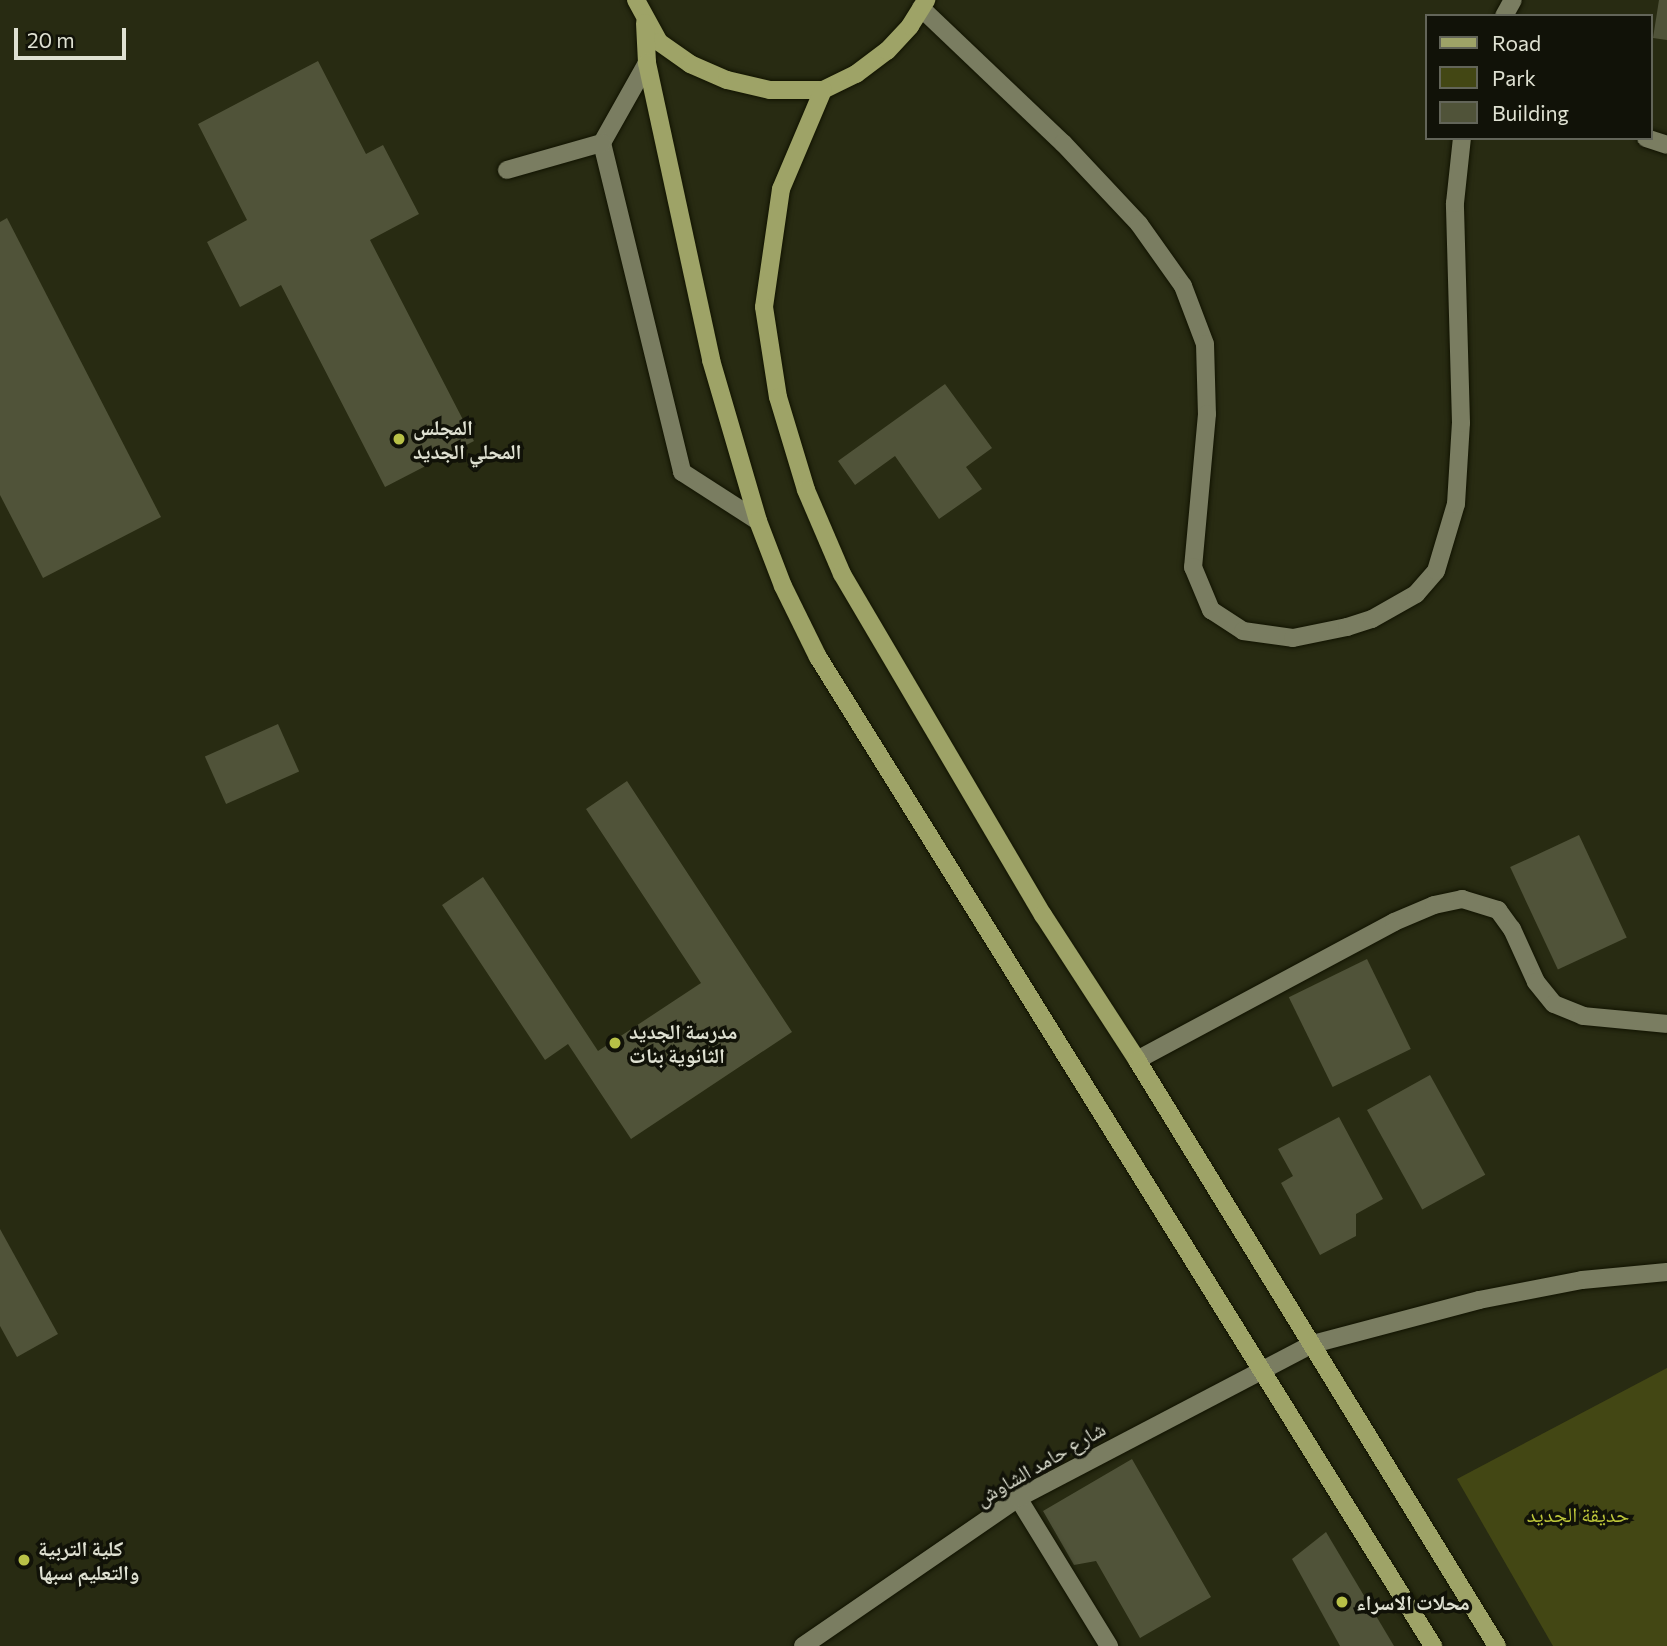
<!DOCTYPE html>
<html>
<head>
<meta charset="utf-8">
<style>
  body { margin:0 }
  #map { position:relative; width:1667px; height:1646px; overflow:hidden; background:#282b12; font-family:Commissioner,"Noto Naskh Arabic",sans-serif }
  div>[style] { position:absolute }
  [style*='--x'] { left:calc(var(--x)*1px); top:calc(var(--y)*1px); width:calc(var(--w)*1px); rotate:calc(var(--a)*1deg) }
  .green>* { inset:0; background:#434714 }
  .building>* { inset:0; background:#505339; transform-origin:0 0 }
  .roads { filter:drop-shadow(0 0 2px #111300) drop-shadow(0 0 2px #111300) }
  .service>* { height:18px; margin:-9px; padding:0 9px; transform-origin:9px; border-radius:9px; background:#7a7d61 }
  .minor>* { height:18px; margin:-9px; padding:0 9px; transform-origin:9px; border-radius:9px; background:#7a7d61 }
  .tertiary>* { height:18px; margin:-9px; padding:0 9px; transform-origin:9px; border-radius:9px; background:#7a7d61 }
  .primary>* { height:18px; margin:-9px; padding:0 9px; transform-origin:9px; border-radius:9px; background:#9ea367 }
  .dots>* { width:19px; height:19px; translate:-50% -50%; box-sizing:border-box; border:4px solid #111208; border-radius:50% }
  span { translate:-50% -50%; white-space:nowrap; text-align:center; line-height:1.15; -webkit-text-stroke:7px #111208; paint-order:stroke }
  .poi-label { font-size:21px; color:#dfe1d2; font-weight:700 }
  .left { translate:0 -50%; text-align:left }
  .street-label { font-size:21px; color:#dfe1d2 }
  .park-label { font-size:21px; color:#bfc83a }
  .legend { position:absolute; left:1425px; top:14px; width:228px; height:126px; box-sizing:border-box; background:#111208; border:2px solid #636559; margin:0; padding:9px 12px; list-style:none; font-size:21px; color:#dfe1d2 }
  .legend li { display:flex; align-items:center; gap:14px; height:35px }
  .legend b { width:35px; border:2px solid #636559 }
  .scale { position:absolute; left:14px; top:28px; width:112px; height:32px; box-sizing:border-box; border:4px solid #dfe1d2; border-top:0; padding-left:9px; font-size:21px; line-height:24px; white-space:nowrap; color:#dfe1d2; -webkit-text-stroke:5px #111208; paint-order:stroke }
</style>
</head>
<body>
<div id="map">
  <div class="green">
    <div style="clip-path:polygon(1667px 1368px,1667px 1646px,1553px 1646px,1457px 1479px)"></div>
  </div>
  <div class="building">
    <div style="clip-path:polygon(1659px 0,1667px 0,1667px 40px,1653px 38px)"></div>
    <div style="clip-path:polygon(318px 61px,366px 154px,383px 145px,419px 214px,370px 240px,474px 441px,385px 487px,281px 285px,240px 307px,207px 242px,247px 220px,198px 124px)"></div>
    <div style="clip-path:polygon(7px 218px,161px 517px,43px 578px,0 495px,0 222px)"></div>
    <div style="clip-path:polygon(945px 384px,992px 448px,966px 467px,982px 489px,939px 519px,895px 456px,855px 485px,838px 461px)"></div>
    <div style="left:278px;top:724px;width:52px;height:80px;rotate:66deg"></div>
    <div style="clip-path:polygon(627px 781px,792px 1032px,631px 1139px,568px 1044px,545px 1060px,442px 905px,483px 877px,598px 1051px,701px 983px,586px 809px)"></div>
    <div style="left:1579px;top:835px;width:113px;height:76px;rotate:65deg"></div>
    <div style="left:1367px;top:959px;width:100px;height:87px;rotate:64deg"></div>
    <div style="left:1430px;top:1075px;width:114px;height:72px;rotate:61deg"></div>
    <div style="clip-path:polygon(1339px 1117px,1383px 1199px,1356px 1214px,1356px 1236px,1320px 1255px,1281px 1183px,1293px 1176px,1278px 1149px)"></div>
    <div style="clip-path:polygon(0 1229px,58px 1334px,17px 1357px,0 1326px)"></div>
    <div style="clip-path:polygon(1132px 1459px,1211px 1597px,1140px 1638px,1096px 1561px,1074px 1565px,1043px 1511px)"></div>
    <div style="clip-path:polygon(1326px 1532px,1394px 1646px,1340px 1646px,1292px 1559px)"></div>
  </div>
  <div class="roads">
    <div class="service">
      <div style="--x:647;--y:63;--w:92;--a:119.4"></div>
      <div style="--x:602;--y:143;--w:339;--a:76.3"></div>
      <div style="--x:682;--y:472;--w:90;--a:32.8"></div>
      <div style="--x:507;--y:170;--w:99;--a:-15.9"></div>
    </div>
    <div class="minor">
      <div style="--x:921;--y:8;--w:196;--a:43.6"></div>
      <div style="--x:1063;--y:143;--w:111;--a:46.8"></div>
      <div style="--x:1139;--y:224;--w:76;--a:54.6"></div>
      <div style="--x:1183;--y:286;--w:62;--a:69.2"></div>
      <div style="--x:1205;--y:344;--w:70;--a:88.4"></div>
      <div style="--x:1207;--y:414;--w:154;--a:95.2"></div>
      <div style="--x:1193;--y:567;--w:47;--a:67.3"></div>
      <div style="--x:1211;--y:610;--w:38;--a:33"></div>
      <div style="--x:1243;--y:631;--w:50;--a:8"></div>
      <div style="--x:1293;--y:638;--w:55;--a:-11.5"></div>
      <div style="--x:1347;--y:627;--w:26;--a:-18"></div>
      <div style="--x:1372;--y:619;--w:51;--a:-29.6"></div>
      <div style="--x:1416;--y:594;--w:30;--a:-49"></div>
      <div style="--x:1436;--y:571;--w:70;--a:-73.4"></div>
      <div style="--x:1456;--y:504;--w:81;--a:-86.5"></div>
      <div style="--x:1461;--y:423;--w:220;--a:-91.6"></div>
      <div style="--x:1455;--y:203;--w:65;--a:-83.9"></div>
      <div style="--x:1504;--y:16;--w:18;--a:-61"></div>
      <div style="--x:1646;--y:138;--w:22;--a:18"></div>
      <div style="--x:1137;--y:1060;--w:292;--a:-28.2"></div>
      <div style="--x:1394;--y:922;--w:43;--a:-23"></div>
      <div style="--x:1434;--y:905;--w:29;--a:-12"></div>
      <div style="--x:1462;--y:899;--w:38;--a:17"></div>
      <div style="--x:1498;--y:910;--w:24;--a:54"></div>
      <div style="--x:1512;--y:929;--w:58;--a:65.6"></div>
      <div style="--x:1536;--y:982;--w:28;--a:51"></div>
      <div style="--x:1554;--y:1004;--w:31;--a:22"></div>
      <div style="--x:1583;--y:1016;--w:84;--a:5.4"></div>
      <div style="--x:1313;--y:1344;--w:172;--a:-14.8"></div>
      <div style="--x:1479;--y:1300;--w:105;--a:-11"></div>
      <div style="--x:1582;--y:1280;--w:85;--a:-5.4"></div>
      <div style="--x:1018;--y:1498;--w:174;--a:58.4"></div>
    </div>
    <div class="tertiary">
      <div style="--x:803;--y:1646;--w:261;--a:-34.5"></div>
      <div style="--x:1018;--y:1498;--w:333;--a:-27.6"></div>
    </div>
    <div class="primary">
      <div style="--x:636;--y:0;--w:48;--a:61.3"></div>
      <div style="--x:659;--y:42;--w:38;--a:35"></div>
      <div style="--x:690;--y:64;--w:40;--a:23.4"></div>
      <div style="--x:727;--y:80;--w:44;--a:13.1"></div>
      <div style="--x:770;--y:90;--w:53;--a:0"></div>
      <div style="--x:823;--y:90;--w:37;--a:-26"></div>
      <div style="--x:856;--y:74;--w:39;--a:-37"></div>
      <div style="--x:887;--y:51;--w:34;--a:-47"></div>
      <div style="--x:910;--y:26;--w:31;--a:-58"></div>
      <div style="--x:645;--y:23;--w:40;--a:87.1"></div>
      <div style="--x:647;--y:63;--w:304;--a:77.8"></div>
      <div style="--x:711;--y:360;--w:168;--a:73.7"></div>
      <div style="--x:758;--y:521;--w:70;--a:69"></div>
      <div style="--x:783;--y:586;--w:79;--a:63.8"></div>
      <div style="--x:818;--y:657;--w:1165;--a:58.12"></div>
      <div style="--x:823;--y:90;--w:108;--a:113"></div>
      <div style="--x:781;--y:189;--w:119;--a:98.2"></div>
      <div style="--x:764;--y:307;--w:91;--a:81.2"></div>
      <div style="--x:778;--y:397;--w:97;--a:73.2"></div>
      <div style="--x:806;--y:490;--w:91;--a:66.8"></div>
      <div style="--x:842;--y:574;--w:396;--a:59.5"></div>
      <div style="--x:1043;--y:915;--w:173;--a:57"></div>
      <div style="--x:1137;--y:1060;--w:688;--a:58.44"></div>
    </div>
  </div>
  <div class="dots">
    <div style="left:399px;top:439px;background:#b8c147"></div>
    <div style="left:615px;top:1043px;background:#b8c147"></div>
    <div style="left:24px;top:1560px;background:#b8c147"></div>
    <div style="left:1342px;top:1602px;background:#b8c147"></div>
  </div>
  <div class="poi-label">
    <span class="left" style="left:413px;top:439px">المجلس<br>المحلي الجديد</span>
    <span class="left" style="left:629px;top:1043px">مدرسة الجديد<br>الثانوية بنات</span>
    <span class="left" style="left:38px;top:1560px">كلية التربية<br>والتعليم سبها</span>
    <span class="left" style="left:1356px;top:1602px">محلات الاسراء</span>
  </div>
  <div class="street-label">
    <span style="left:1040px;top:1463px;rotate:-30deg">شارع حامد الشاوش</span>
  </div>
  <div class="park-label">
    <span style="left:1578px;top:1514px">حديقة الجديد</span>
  </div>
  <ul class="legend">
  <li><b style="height:9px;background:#9ea367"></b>Road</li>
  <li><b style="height:19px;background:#434714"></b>Park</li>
  <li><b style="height:19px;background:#505339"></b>Building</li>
  </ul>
  <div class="scale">20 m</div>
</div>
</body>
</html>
